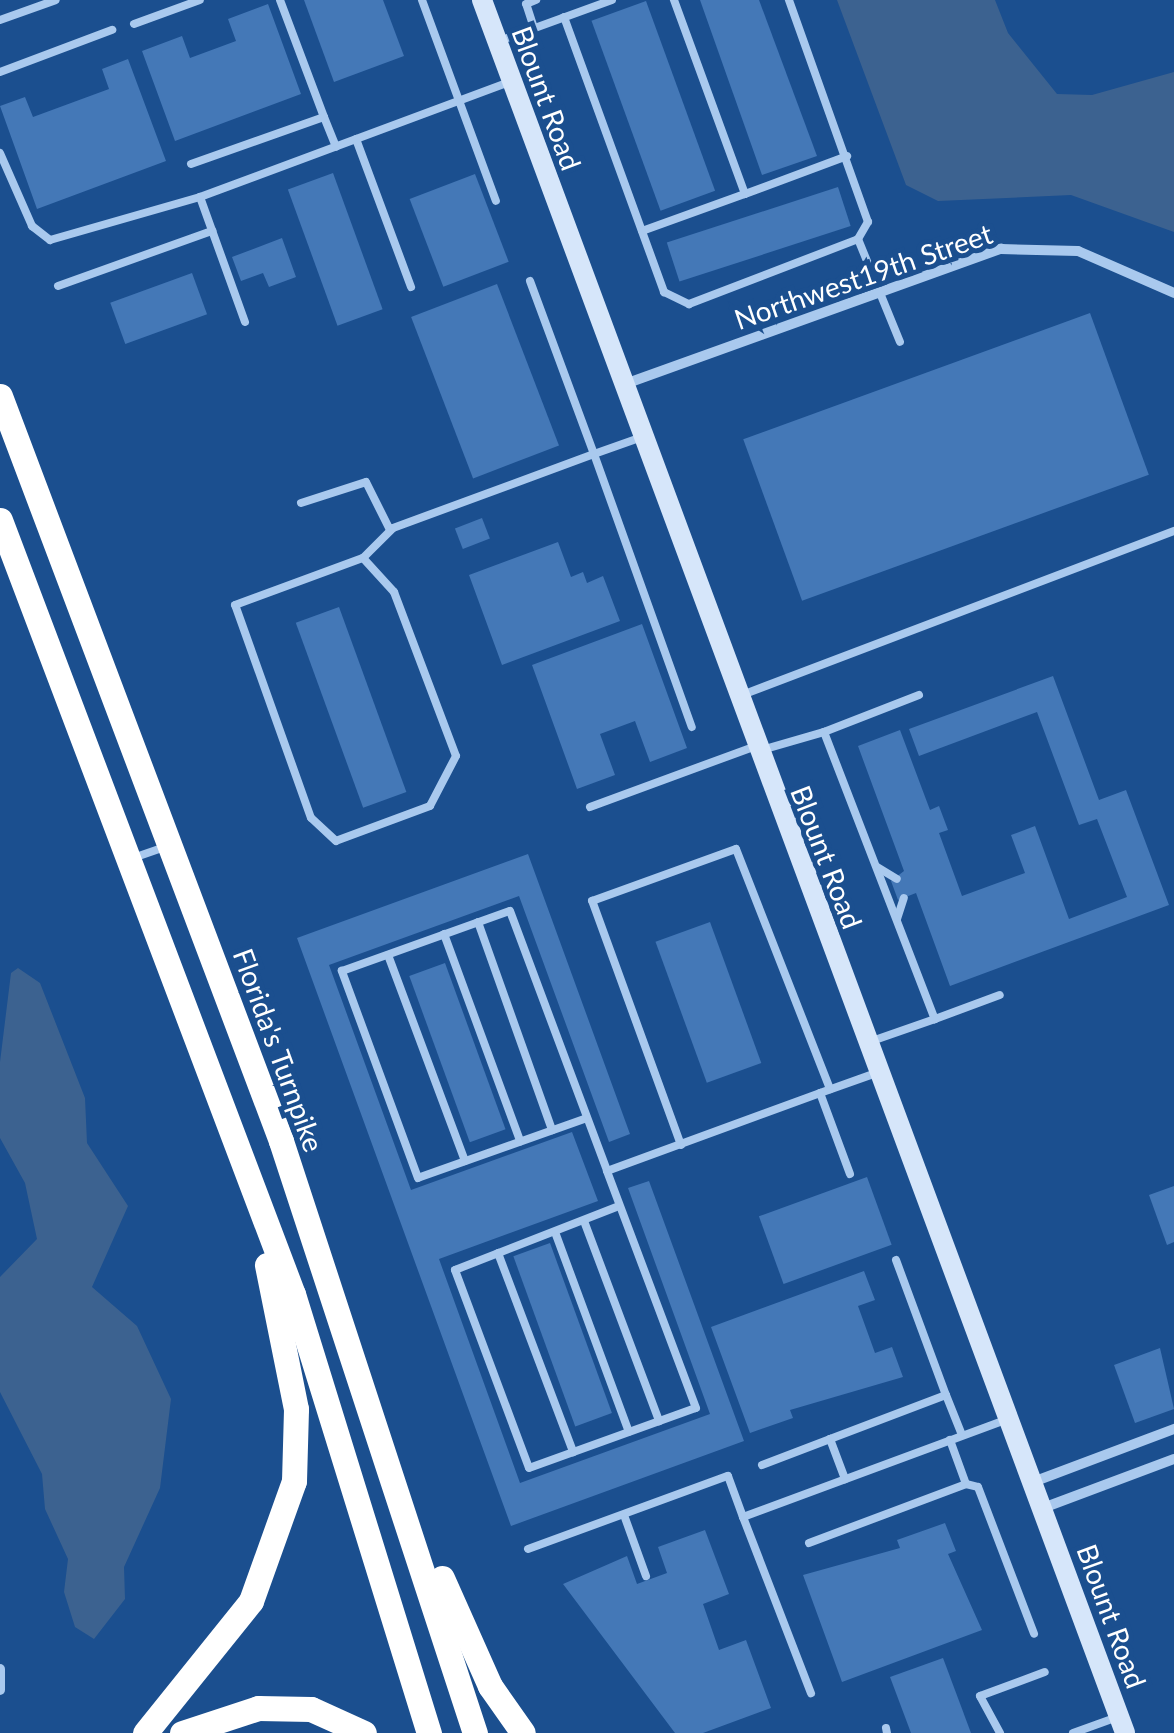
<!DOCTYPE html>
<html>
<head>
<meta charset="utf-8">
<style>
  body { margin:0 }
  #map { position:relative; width:1174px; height:1733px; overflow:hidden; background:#1b4f8f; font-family:Lato,sans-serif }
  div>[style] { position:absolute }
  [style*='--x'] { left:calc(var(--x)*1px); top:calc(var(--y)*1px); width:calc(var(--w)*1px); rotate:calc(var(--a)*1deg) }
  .water>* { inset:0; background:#3c6290 }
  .building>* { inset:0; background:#4478b7; transform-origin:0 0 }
  .lane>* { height:8px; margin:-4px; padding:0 4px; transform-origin:4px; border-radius:4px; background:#a9c9ee }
  .street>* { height:10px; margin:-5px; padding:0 5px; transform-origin:5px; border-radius:5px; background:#a9c9ee }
  .secondary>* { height:20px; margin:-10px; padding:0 10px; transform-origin:10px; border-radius:10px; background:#d6e6fa }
  .highway>* { height:25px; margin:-12.5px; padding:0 12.5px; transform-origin:12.5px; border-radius:12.5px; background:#fff }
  span { translate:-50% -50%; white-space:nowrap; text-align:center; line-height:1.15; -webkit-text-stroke:10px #1b4f8f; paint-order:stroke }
  .street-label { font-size:28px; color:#fff }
</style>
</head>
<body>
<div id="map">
  <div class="water">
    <div style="clip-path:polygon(837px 0,995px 0,1008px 33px,1057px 94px,1092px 95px,1174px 72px,1174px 232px,1071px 195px,938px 201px,906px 185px)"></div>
    <div style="clip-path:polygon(18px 968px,40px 983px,85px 1098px,87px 1143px,128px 1206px,92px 1287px,137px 1326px,171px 1399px,160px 1488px,124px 1567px,125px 1599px,94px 1639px,75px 1627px,64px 1592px,68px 1559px,45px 1509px,42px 1474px,0 1392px,0 1277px,37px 1239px,25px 1183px,0 1138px,0 1062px,11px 973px)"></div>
  </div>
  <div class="building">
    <div style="clip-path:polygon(304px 0,383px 0,404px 56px,334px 82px)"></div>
    <div style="clip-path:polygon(700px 0,759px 0,817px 156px,762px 175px)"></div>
    <div style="left:646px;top:1px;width:202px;height:58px;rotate:70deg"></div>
    <div style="clip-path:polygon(268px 4px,301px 94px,175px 141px,142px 51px,182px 36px,190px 58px,236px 41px,228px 19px)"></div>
    <div style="clip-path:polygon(128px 59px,166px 161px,37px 209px,0 106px,25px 97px,33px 117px,109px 89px,102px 69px)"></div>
    <div style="left:333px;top:173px;width:145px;height:48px;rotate:70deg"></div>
    <div style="left:475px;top:174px;width:94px;height:70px;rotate:69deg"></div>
    <div style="left:838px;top:187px;width:41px;height:180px;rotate:72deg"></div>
    <div style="clip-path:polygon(282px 238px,296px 277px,269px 287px,263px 273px,241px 281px,232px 257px)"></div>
    <div style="left:192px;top:273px;width:44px;height:87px;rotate:70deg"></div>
    <div style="left:497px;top:284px;width:173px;height:92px;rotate:69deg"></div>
    <div style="left:1090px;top:313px;width:172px;height:369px;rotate:70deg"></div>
    <div style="left:482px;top:518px;width:22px;height:29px;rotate:69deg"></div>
    <div style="clip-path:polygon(558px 542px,571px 577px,583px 572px,587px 583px,603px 576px,620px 621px,502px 665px,469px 575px)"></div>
    <div style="left:339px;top:607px;width:197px;height:46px;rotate:70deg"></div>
    <div style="clip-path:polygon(642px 624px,687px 748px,650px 762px,635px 721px,600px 734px,615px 775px,577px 789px,532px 665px)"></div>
    <div style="clip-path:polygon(1053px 676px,1099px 800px,1126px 790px,1169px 905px,950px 986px,916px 893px,898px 900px,891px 881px,904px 871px,858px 746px,900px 730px,930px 810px,939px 806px,948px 830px,939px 833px,962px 896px,1025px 873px,1011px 835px,1035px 826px,1069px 919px,1127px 897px,1097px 819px,1079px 825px,1037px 712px,919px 756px,909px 729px)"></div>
    <div style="clip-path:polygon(528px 854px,630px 1134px,609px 1142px,519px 896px,329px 965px,411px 1190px,572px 1132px,598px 1201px,439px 1259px,520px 1483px,710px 1414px,628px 1188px,649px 1181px,744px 1441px,511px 1526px,297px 938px)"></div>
    <div style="left:710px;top:922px;width:150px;height:58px;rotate:70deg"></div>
    <div style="left:445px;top:963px;width:177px;height:38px;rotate:70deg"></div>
    <div style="left:867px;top:1177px;width:72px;height:115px;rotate:70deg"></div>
    <div style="clip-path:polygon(1174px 1186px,1174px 1242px,1167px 1245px,1149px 1195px)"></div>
    <div style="left:550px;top:1243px;width:181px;height:39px;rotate:70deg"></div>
    <div style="clip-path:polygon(864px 1271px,875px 1300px,858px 1306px,875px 1353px,892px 1347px,903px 1377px,790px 1410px,793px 1418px,750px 1433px,711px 1327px)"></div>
    <div style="clip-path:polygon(1160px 1348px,1174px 1409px,1135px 1423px,1114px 1365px)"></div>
    <div style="clip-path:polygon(945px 1523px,956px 1551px,948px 1554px,982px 1630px,842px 1682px,803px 1575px,900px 1548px,897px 1540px)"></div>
    <div style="clip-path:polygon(705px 1530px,729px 1594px,703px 1604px,719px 1650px,746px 1640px,771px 1708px,703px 1733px,675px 1733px,563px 1584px,627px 1556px,637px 1584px,667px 1573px,658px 1547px)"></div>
    <div style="clip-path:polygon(943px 1658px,971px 1733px,911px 1733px,890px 1677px)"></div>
  </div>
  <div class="lane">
    <div style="--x:280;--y:0;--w:125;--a:69.4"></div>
    <div style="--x:422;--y:0;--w:214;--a:69.8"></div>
    <div style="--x:564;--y:17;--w:293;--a:70"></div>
    <div style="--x:664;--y:292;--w:28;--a:26"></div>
    <div style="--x:689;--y:304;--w:181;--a:-21"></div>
    <div style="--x:858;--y:239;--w:20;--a:-60"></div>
    <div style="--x:868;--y:222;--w:236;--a:-109.6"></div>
    <div style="--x:0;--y:20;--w:59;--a:-19.7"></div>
    <div style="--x:134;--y:24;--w:70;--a:-20"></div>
    <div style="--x:534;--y:28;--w:25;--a:-108"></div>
    <div style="--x:526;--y:4;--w:11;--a:-22"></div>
    <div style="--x:502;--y:40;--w:117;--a:-20"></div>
    <div style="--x:0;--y:72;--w:120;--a:-20.6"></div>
    <div style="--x:356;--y:139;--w:158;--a:69.6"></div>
    <div style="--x:0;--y:153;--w:80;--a:66.3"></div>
    <div style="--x:32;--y:226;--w:23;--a:38"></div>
    <div style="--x:50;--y:240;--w:156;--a:-16"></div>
    <div style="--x:191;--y:164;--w:141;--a:-19.5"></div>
    <div style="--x:324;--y:117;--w:32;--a:68"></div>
    <div style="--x:745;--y:194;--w:109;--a:-20.4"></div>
    <div style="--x:642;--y:231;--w:109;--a:-19.8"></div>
    <div style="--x:745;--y:194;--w:207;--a:-110.1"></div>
    <div style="--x:858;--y:239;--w:111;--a:67.8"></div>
    <div style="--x:530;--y:281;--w:184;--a:69.7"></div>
    <div style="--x:594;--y:454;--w:51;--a:-19.5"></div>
    <div style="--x:58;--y:286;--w:164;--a:-19.7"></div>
    <div style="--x:245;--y:322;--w:133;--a:-109.8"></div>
    <div style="--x:200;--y:197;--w:333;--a:-20.4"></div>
    <div style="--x:301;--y:503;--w:68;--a:-17.9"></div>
    <div style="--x:366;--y:482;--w:54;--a:63.4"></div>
    <div style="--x:363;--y:558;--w:46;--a:47.6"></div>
    <div style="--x:394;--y:592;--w:175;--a:69.3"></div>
    <div style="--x:456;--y:756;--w:56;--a:117.5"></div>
    <div style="--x:430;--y:806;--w:100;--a:159.6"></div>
    <div style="--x:336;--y:841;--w:34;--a:-137"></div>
    <div style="--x:311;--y:818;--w:226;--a:-109.6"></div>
    <div style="--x:235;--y:605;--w:136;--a:-20.2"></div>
    <div style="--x:363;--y:558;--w:42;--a:-45"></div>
    <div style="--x:393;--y:528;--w:214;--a:-20.2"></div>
    <div style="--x:594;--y:454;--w:290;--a:70.3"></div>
    <div style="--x:742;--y:695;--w:462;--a:-20.8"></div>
    <div style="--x:919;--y:695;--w:102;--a:158.7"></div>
    <div style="--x:824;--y:732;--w:308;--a:68.9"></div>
    <div style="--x:935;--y:1019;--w:69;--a:-20.3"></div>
    <div style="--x:762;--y:750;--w:65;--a:-16.2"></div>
    <div style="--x:590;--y:807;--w:177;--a:-20.2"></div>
    <div style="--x:133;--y:858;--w:36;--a:-19"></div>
    <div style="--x:877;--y:867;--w:23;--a:31"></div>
    <div style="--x:897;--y:919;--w:22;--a:-72"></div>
    <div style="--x:478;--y:922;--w:221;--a:70.4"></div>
    <div style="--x:444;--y:934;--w:221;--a:69.8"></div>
    <div style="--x:388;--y:955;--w:220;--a:69.5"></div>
    <div style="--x:869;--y:1042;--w:70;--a:-19.2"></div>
    <div style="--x:587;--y:1118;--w:179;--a:160.5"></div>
    <div style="--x:418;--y:1178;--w:221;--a:-110.2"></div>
    <div style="--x:342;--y:971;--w:178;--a:-19.7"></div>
    <div style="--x:510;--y:911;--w:278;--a:69.5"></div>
    <div style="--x:681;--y:1145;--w:260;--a:-110"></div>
    <div style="--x:592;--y:901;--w:153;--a:-19.9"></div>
    <div style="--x:736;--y:849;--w:258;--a:68.6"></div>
    <div style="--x:850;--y:1174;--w:86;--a:-110.3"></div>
    <div style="--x:820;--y:1093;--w:63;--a:-19.6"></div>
    <div style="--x:619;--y:1206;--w:176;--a:158.7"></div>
    <div style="--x:455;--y:1270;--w:211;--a:69.5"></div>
    <div style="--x:529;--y:1468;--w:177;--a:-19.8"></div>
    <div style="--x:696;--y:1408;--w:253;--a:-110.6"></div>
    <div style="--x:607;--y:1171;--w:227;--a:-20.1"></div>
    <div style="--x:584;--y:1221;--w:214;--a:69.4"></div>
    <div style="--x:555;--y:1232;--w:213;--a:69.7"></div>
    <div style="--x:498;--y:1253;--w:213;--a:69.3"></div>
    <div style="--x:896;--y:1260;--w:144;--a:69.7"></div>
    <div style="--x:830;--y:1439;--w:124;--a:-20.8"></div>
    <div style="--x:946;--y:1395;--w:43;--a:68.2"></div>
    <div style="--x:762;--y:1465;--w:73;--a:-20.9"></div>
    <div style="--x:830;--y:1439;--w:43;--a:69.4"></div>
    <div style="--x:966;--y:1484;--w:12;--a:14"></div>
    <div style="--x:978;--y:1487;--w:157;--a:69.1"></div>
    <div style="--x:624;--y:1515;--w:65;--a:70.2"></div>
    <div style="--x:743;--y:1517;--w:189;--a:68.9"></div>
    <div style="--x:809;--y:1543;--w:168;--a:-20.6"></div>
    <div style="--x:966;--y:1484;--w:47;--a:-110"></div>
    <div style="--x:528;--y:1549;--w:213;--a:-20.1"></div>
    <div style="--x:728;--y:1476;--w:44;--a:69.9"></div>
    <div style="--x:743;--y:1517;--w:279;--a:-20.3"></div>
    <div style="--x:886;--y:1728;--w:5;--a:79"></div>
    <div style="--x:1000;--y:1733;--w:42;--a:-118.4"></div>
    <div style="--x:980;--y:1696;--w:69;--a:-20.3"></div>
    <div style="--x:1073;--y:1733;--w:45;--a:-19.7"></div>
  </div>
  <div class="street">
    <div style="--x:625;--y:384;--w:400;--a:-19.8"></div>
    <div style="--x:1001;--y:249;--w:77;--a:1.5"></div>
    <div style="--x:1078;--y:251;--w:105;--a:23.6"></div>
    <div style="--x:1033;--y:1482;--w:151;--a:-20.6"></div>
    <div style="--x:1043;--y:1508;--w:140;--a:-20.5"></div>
    <div style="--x:0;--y:1669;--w:21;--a:90"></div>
  </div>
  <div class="secondary">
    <div style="--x:482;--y:0;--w:1848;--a:69.64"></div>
  </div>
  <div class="highway">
    <div style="--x:0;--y:396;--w:796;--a:69.33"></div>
    <div style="--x:281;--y:1141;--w:623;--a:71.86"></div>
    <div style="--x:0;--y:520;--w:828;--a:69.27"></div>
    <div style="--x:293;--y:1294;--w:460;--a:72.8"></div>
    <div style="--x:442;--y:1578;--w:118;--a:66"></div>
    <div style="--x:490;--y:1686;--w:57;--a:54.9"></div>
    <div style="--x:145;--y:1733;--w:169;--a:-51.2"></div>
    <div style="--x:251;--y:1601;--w:127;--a:-70.3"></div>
    <div style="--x:294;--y:1481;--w:72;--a:-88.4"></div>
    <div style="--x:296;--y:1409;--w:147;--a:-101.4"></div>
    <div style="--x:182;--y:1733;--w:80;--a:-18.2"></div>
    <div style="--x:258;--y:1708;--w:53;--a:1.1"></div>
    <div style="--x:311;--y:1709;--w:58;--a:24.4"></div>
  </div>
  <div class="street-label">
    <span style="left:547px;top:98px;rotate:70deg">Blount Road</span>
    <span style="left:863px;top:276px;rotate:-19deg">Northwest19th Street</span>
    <span style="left:827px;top:857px;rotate:69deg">Blount Road</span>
    <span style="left:279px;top:1050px;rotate:70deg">Florida's Turnpike</span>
    <span style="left:1112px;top:1616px;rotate:70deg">Blount Road</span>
  </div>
</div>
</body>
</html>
